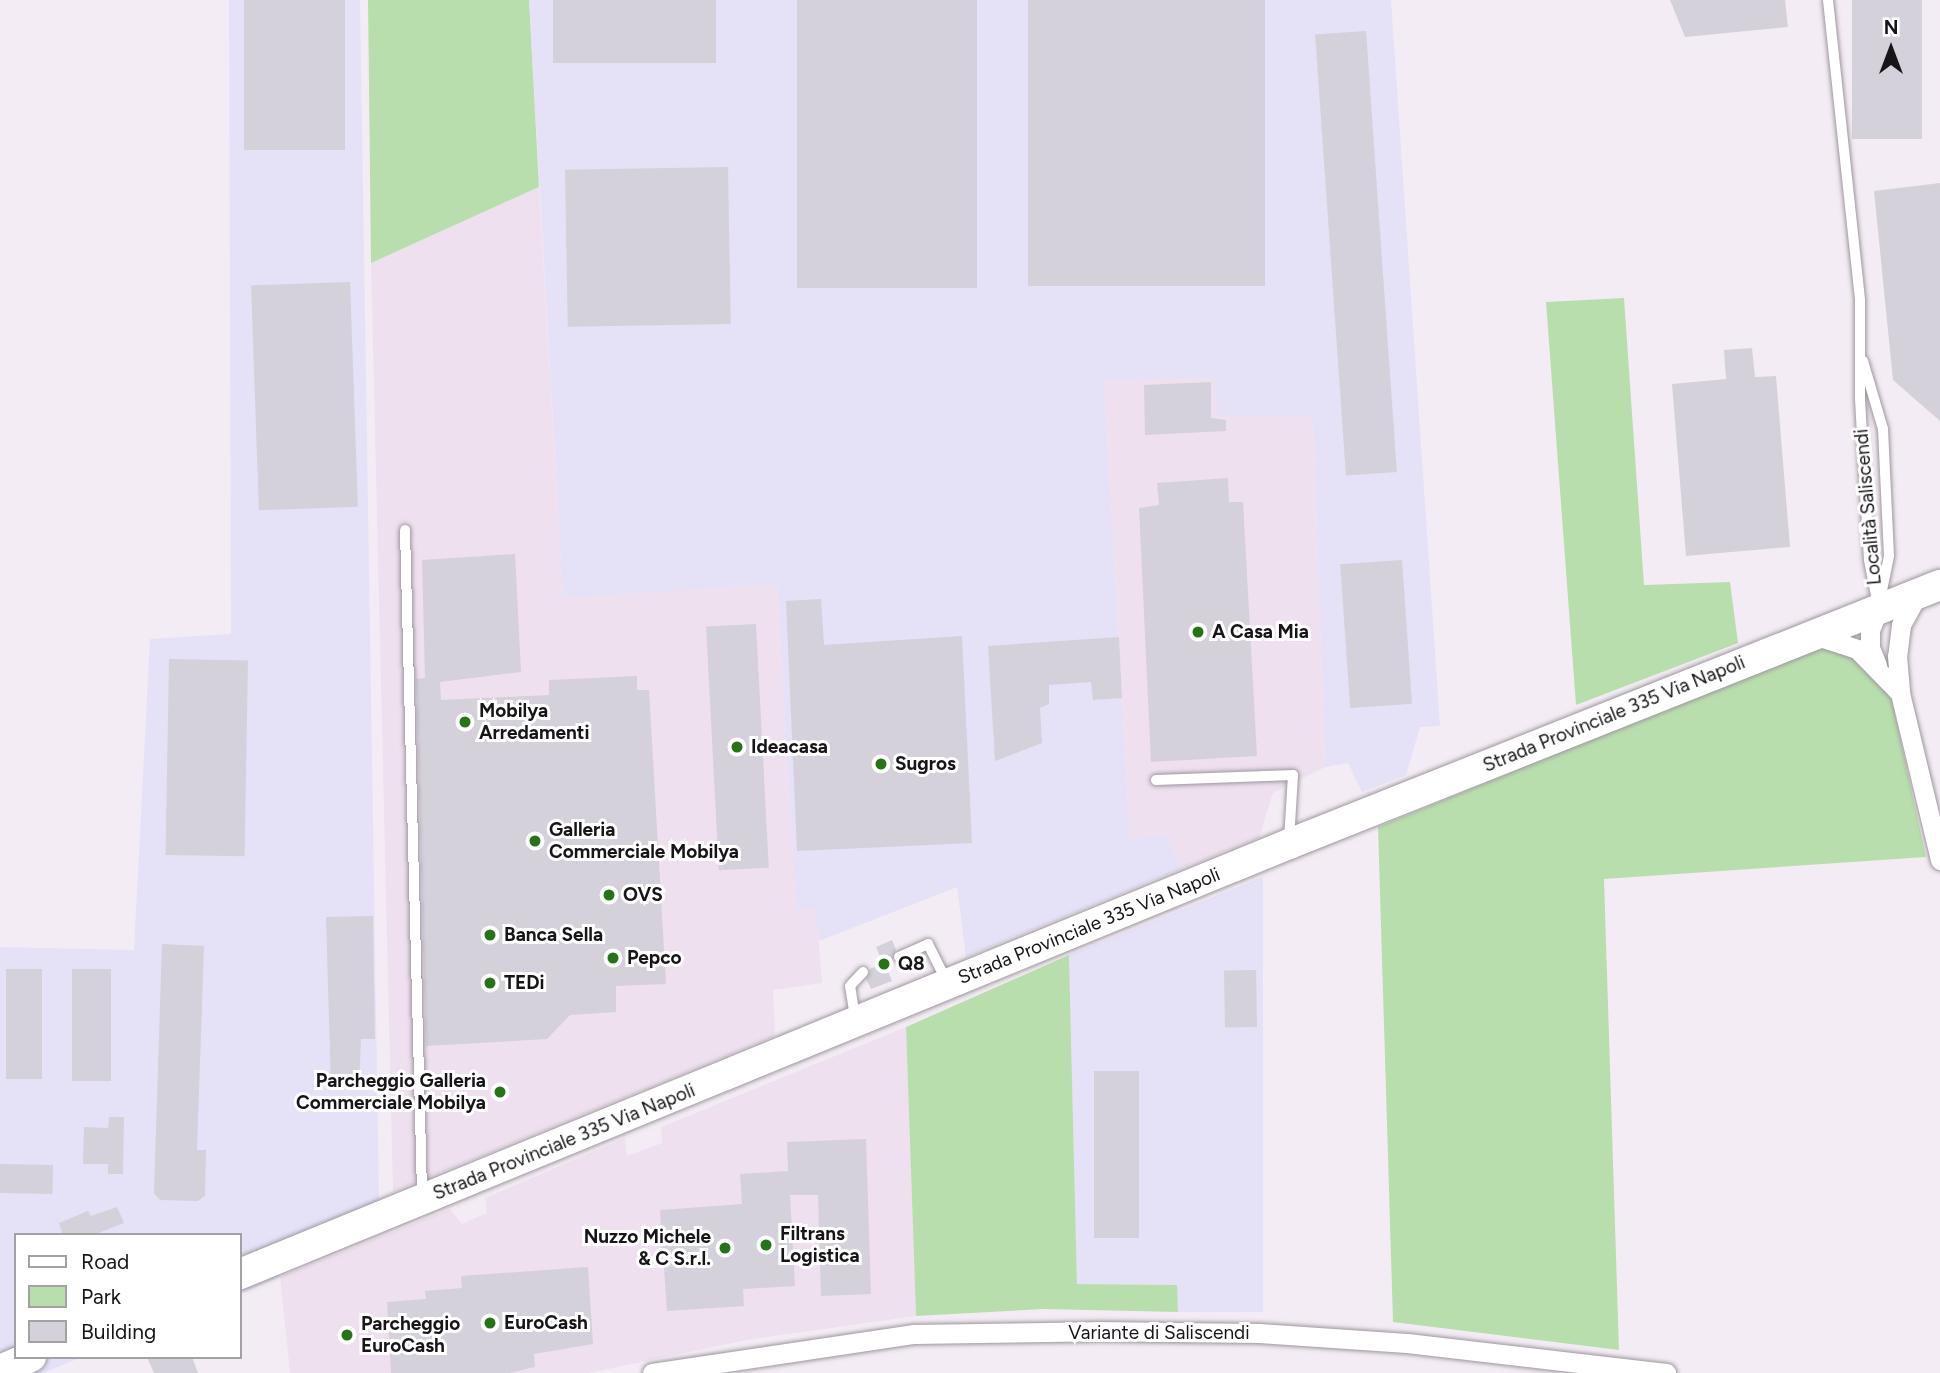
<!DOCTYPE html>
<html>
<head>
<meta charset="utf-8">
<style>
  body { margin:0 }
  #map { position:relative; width:1940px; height:1373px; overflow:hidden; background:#f4ecf4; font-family:Figtree,sans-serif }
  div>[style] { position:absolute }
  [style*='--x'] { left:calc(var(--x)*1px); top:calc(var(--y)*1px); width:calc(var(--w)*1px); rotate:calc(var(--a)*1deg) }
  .built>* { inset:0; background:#eee0ef }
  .industrial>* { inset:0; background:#e5e1f7 }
  .green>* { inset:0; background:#b9dead }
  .building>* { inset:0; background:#d4d1db; transform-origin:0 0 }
  .roads { filter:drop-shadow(0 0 2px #9e979e) drop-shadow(0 0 2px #9e979e) }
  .lane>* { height:10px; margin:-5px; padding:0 5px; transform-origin:5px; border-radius:5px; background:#fff }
  .street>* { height:19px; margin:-9.5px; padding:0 9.5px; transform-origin:9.5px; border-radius:9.5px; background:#fff }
  .primary>* { height:30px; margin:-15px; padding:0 15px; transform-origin:15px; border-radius:15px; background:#fff }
  .dots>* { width:19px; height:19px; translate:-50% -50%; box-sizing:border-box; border:4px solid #fff; border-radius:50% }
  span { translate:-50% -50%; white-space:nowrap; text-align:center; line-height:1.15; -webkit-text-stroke:6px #fff; paint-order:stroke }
  .street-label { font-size:19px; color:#181518 }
  .poi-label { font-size:19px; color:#181518; font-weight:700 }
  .left { translate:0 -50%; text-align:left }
  .right { translate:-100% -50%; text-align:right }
  .legend { position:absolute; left:14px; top:1233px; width:228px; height:126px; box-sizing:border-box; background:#fff; border:2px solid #a3a1a3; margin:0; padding:9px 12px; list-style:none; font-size:21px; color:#181518 }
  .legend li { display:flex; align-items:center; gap:14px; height:35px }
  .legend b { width:35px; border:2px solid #a3a1a3 }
  .north { position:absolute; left:1856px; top:14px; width:70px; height:70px; -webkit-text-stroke:5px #fff; paint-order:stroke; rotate:0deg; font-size:19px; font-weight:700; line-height:28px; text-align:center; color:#181518 }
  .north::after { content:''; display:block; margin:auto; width:24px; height:32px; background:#181518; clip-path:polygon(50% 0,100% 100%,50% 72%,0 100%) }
</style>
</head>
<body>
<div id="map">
  <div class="built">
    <div style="clip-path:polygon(539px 187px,563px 597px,777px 584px,796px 909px,816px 906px,822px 983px,773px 990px,775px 1036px,393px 1192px,371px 263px)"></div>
    <div style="clip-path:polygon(1215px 378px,1218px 415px,1313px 416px,1325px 767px,1273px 793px,1259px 838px,1181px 869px,1167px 835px,1130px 838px,1104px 380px)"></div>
    <div style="clip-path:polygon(906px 1027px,916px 1316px,747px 1340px,589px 1373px,290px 1373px,280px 1277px,450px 1209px,462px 1224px,487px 1213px,485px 1198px,625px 1138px,627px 1156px,662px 1143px,661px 1127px)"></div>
  </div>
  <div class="industrial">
    <div style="clip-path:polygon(229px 0,360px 0,379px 1201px,277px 1245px,280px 1277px,240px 1294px,240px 1235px,16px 1235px,16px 1357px,82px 1357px,43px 1373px,0 1373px,0 947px,134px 950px,150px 639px,231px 634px)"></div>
    <div style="clip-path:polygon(529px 0,1391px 0,1440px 726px,1420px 727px,1406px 775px,1362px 792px,1348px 763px,1325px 767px,1313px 417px,1218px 415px,1214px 378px,1104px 380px,1130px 838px,1167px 835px,1181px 869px,966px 957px,957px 887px,819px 941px,815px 907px,796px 910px,777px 584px,563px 598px)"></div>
    <div style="clip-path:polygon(1263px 877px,1263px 1312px,1178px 1312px,1176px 1285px,1077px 1284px,1069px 955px)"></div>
  </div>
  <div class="green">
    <div style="clip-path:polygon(368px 0,529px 0,539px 187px,371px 263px)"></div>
    <div style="clip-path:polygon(1624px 298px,1644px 585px,1730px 582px,1738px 643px,1576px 705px,1546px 302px)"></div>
    <div style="clip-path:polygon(1817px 647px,1852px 657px,1872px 670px,1892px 700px,1926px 857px,1604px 879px,1619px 1350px,1393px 1322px,1378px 827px)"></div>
    <div style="clip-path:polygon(1069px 955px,1077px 1284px,1177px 1285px,1178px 1312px,1043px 1309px,916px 1316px,906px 1027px)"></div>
  </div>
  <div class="building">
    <div style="left:244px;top:0;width:101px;height:150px"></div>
    <div style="left:553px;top:0;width:163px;height:63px"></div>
    <div style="left:797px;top:0;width:180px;height:288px"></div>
    <div style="left:1028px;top:0;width:237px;height:286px"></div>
    <div style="clip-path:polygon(1670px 0,1785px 0,1788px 27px,1685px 37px)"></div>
    <div style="left:1852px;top:0;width:70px;height:139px"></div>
    <div style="left:1366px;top:31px;width:442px;height:51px;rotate:86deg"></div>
    <div style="left:728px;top:167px;width:157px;height:163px;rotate:89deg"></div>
    <div style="clip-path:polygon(1940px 183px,1940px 421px,1893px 380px,1874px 191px)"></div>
    <div style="left:350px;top:282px;width:225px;height:99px;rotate:88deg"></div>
    <div style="clip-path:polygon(1752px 348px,1755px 377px,1776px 376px,1790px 547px,1686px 556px,1672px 384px,1726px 379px,1724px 350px)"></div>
    <div style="clip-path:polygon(1211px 382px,1211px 418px,1226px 420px,1226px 431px,1145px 435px,1144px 385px)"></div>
    <div style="clip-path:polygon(1228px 478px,1229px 502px,1243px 502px,1257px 756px,1151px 762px,1139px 508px,1159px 505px,1157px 483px)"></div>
    <div style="clip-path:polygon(515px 554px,521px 672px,440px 682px,441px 700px,549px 695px,549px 680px,637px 676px,637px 690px,649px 690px,666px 984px,616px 986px,616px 1012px,570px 1015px,547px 1039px,426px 1046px,416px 679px,425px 678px,422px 560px)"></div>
    <div style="left:1402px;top:560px;width:144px;height:62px;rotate:86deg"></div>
    <div style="clip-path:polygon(821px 599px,824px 645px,962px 636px,972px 843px,797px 851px,786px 601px)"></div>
    <div style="left:756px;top:624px;width:244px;height:50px;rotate:87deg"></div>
    <div style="clip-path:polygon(1119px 637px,1122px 698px,1093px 700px,1091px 682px,1049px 685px,1049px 704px,1040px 708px,1042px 743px,995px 761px,988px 646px)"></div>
    <div style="left:169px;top:659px;width:79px;height:196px;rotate:1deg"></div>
    <div style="clip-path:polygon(373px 916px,375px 1039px,361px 1039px,359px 1088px,331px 1088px,326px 917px)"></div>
    <div style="clip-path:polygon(892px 940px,896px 950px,893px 961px,885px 964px,892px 981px,871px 989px,866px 979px,870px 969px,883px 963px,876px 947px)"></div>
    <div style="clip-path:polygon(162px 944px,204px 946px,197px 1150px,206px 1150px,205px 1196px,198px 1201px,160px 1200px,154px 1193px)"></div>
    <div style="left:6px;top:969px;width:36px;height:110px"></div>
    <div style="left:72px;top:969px;width:39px;height:112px"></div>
    <div style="left:1256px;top:970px;width:57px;height:32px;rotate:89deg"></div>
    <div style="left:1094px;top:1071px;width:45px;height:167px"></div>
    <div style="clip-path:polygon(109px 1117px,124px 1117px,123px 1174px,108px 1174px,108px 1164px,83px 1164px,84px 1127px,108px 1128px)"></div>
    <div style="clip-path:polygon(866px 1139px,871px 1294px,821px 1296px,818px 1195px,790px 1195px,795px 1286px,743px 1289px,744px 1306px,667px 1311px,660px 1210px,742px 1204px,740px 1174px,788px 1171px,787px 1142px)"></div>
    <div style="left:0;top:1164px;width:53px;height:29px;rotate:1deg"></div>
    <div style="clip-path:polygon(117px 1207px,124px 1223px,93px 1235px,63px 1235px,59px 1223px,88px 1211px,91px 1216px)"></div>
    <div style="clip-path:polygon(588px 1267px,593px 1344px,534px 1354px,535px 1367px,509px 1373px,391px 1373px,387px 1302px,426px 1299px,425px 1291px,462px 1288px,461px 1276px)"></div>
    <div style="clip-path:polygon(147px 1357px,192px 1357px,198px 1373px,154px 1373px)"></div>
  </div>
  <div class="roads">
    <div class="lane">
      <div style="--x:1828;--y:0;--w:302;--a:83.9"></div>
      <div style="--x:1860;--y:300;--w:99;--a:90"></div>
      <div style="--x:1860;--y:399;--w:161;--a:86.8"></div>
      <div style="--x:1869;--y:560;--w:47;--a:78.9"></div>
      <div style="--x:1863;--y:361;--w:71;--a:73.6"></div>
      <div style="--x:1883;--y:429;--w:127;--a:87.3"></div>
      <div style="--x:1889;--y:556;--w:50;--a:101.5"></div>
      <div style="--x:405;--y:530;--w:664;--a:88.53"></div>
      <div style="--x:1156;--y:780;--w:137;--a:-2.1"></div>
      <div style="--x:1293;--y:775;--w:65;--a:93.5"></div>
      <div style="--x:899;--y:957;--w:32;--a:-24"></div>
      <div style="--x:928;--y:944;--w:40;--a:63.4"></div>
      <div style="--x:855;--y:1017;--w:31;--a:-99"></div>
      <div style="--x:850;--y:986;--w:19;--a:-47"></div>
    </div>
    <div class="street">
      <div style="--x:1918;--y:594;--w:35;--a:119"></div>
      <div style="--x:1901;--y:625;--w:31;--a:97"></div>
      <div style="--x:1897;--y:656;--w:37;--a:85"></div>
      <div style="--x:1900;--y:693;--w:172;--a:76.5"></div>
      <div style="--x:1814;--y:635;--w:45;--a:18"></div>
      <div style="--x:1857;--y:649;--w:62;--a:45.7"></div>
      <div style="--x:1877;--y:665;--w:18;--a:-112"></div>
      <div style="--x:1870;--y:648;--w:18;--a:-90"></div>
      <div style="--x:1870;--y:630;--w:22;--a:-68"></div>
      <div style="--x:652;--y:1373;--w:265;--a:-8.5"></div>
      <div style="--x:914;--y:1334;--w:182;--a:-0.9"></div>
      <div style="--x:1096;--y:1331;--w:163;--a:0.7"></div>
      <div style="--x:1259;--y:1333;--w:148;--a:3.9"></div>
      <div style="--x:1407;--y:1343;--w:261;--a:6.6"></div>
    </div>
    <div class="primary">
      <div style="--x:240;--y:1274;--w:1134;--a:-22.29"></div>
      <div style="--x:1289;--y:844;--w:701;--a:-21.7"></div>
      <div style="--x:0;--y:1370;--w:34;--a:-23"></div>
    </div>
  </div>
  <div class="dots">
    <div style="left:1198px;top:632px;background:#267318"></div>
    <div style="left:465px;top:722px;background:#267318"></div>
    <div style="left:737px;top:747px;background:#267318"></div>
    <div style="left:881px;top:764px;background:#267318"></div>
    <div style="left:535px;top:841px;background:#267318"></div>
    <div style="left:609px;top:895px;background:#267318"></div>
    <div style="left:490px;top:935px;background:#267318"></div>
    <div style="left:613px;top:958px;background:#267318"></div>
    <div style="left:884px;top:964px;background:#267318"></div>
    <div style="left:490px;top:983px;background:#267318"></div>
    <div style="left:500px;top:1092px;background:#267318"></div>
    <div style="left:766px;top:1245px;background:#267318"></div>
    <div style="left:725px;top:1248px;background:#267318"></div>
    <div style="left:490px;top:1323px;background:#267318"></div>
    <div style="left:347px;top:1335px;background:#267318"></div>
  </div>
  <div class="street-label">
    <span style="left:1868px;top:507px;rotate:-95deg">Località Saliscendi</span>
    <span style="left:1614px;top:714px;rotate:-22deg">Strada Provinciale 335 Via Napoli</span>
    <span style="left:1089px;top:926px;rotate:-22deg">Strada Provinciale 335 Via Napoli</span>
    <span style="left:564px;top:1142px;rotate:-22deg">Strada Provinciale 335 Via Napoli</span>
    <span style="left:1159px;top:1333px">Variante di Saliscendi</span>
  </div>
  <div class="poi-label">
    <span class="left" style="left:1212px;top:632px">A Casa Mia</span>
    <span class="left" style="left:479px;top:722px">Mobilya<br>Arredamenti</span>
    <span class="left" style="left:751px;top:747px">Ideacasa</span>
    <span class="left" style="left:895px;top:764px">Sugros</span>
    <span class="left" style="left:549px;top:841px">Galleria<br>Commerciale Mobilya</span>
    <span class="left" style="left:623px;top:895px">OVS</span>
    <span class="left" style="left:504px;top:935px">Banca Sella</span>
    <span class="left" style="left:627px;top:958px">Pepco</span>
    <span class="left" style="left:898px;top:964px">Q8</span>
    <span class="left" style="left:504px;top:983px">TEDi</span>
    <span class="right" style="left:486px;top:1092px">Parcheggio Galleria<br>Commerciale Mobilya</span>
    <span class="left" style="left:780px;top:1245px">Filtrans<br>Logistica</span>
    <span class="right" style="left:711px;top:1248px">Nuzzo Michele<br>&amp; C S.r.l.</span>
    <span class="left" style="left:504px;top:1323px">EuroCash</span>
    <span class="left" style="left:361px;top:1335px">Parcheggio<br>EuroCash</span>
  </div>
  <ul class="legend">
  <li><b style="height:9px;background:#fff"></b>Road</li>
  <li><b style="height:19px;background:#b9dead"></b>Park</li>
  <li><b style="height:19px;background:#d4d1db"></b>Building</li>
  </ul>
  <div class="north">N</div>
</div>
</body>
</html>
